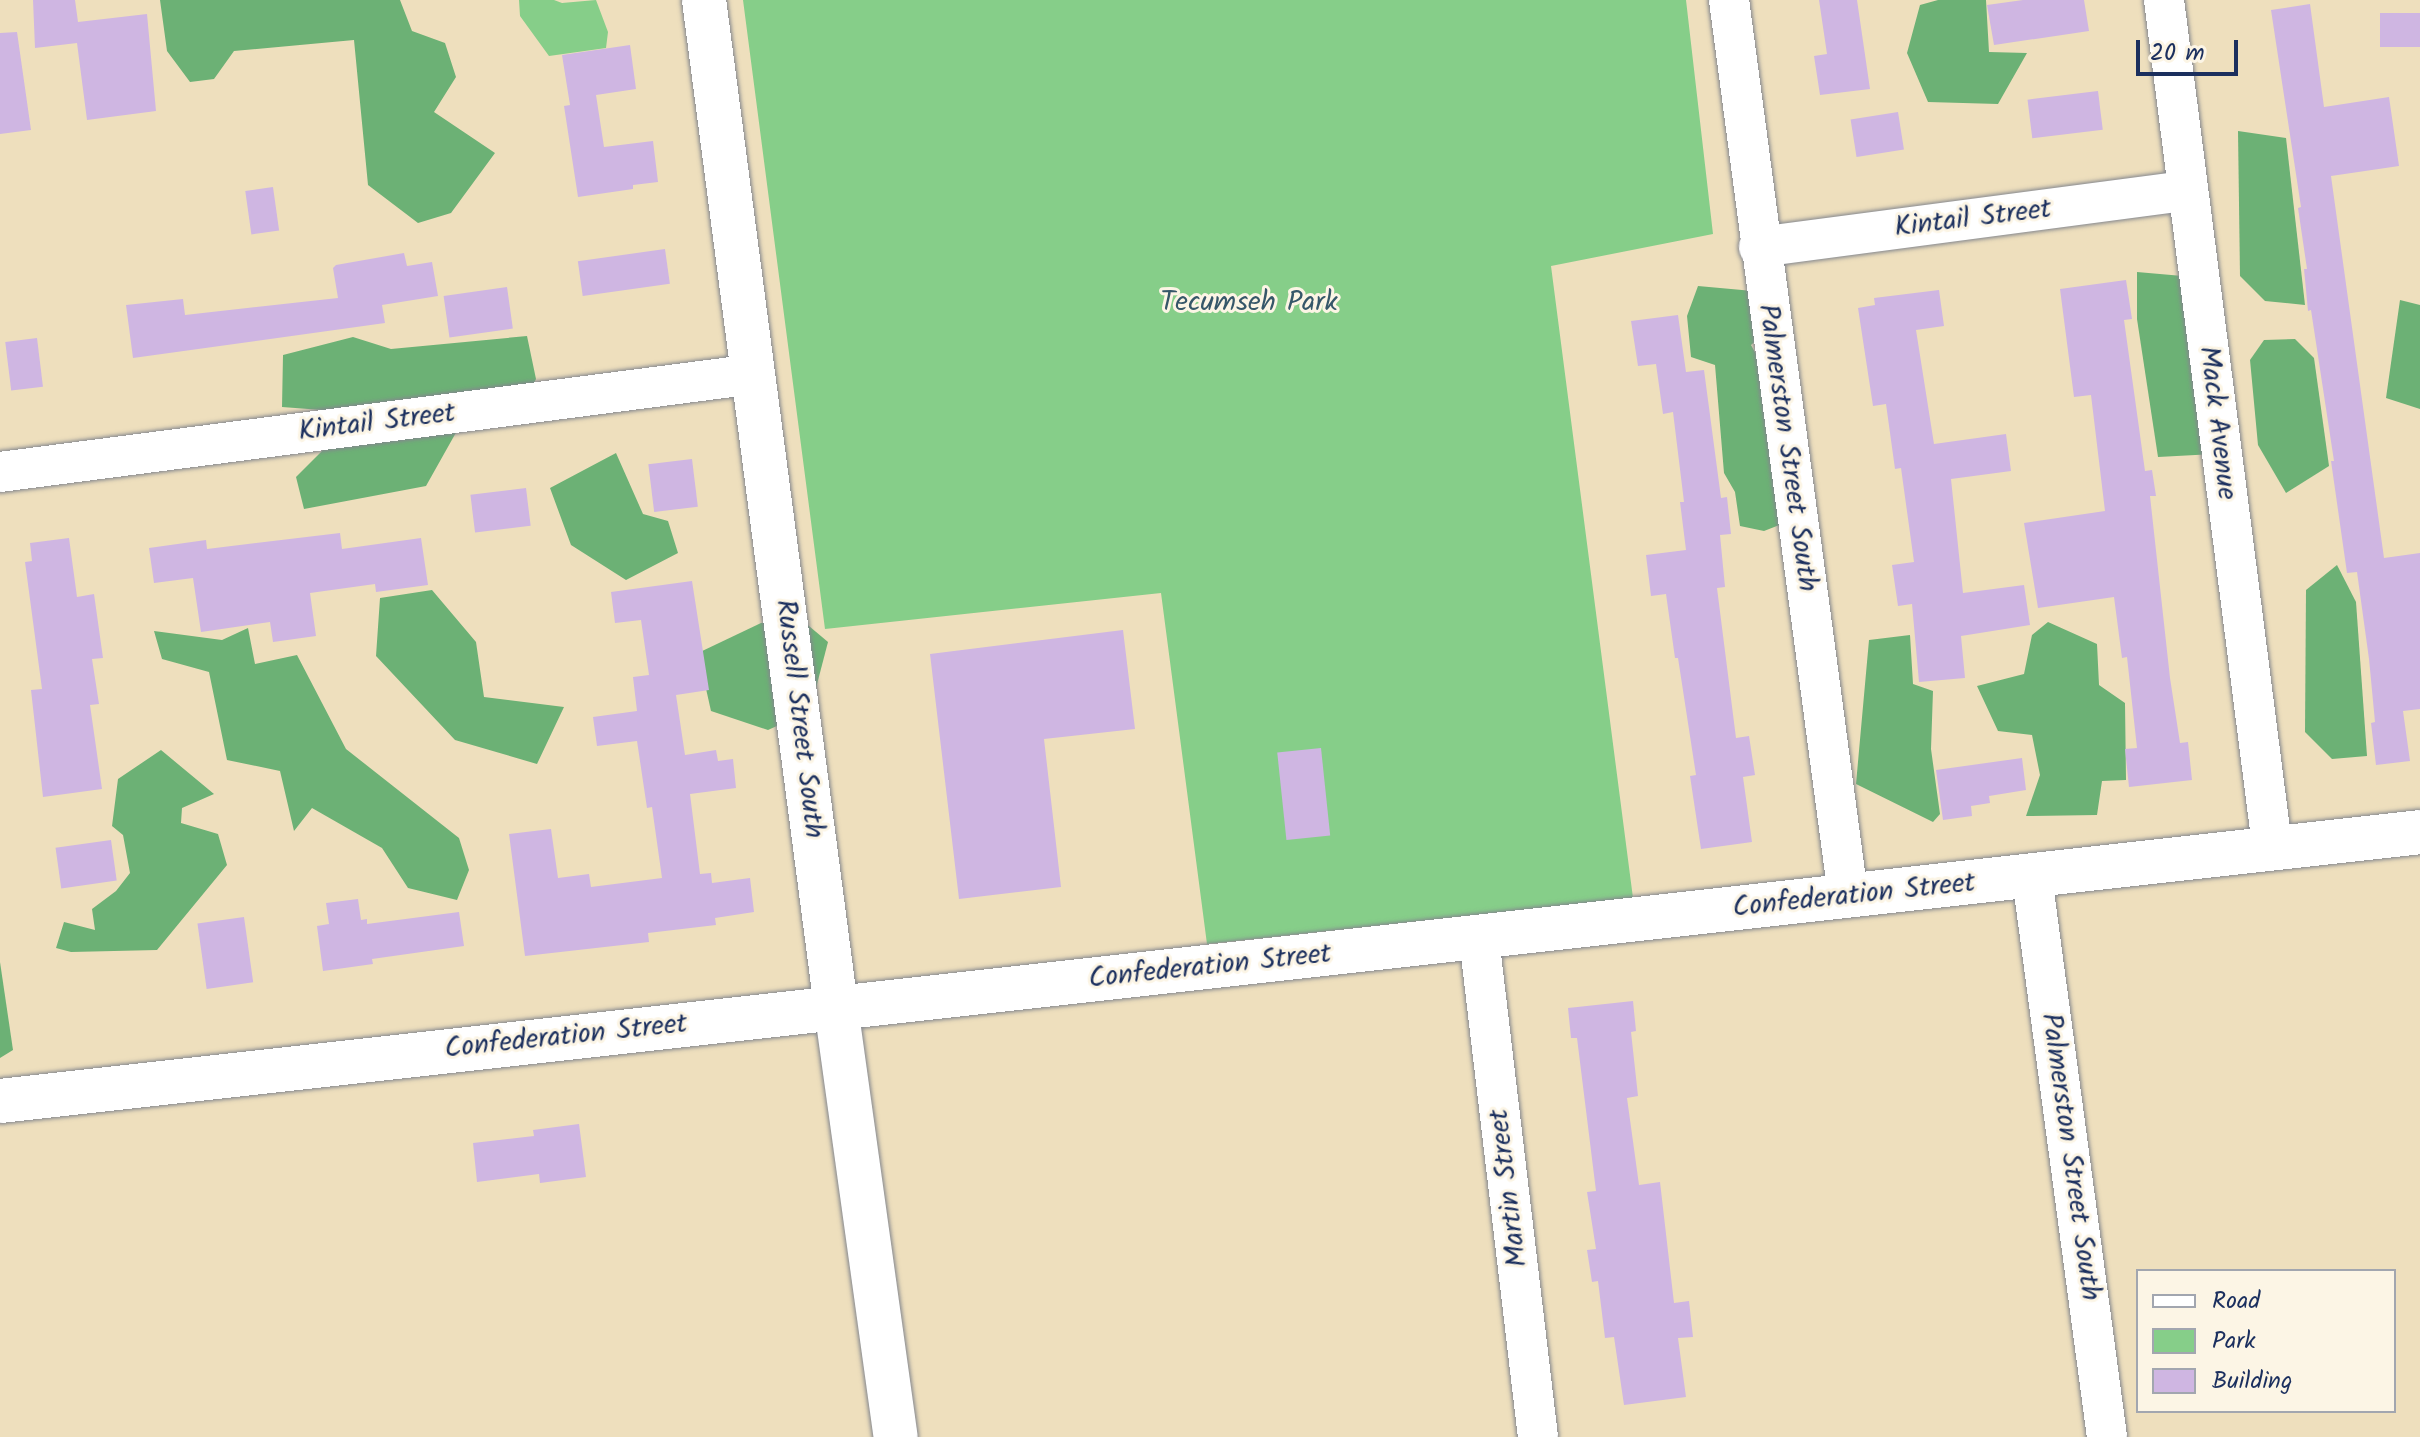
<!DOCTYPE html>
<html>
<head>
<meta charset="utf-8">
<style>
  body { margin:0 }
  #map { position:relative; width:2420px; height:1437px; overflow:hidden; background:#eedfbd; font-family:Kalam,sans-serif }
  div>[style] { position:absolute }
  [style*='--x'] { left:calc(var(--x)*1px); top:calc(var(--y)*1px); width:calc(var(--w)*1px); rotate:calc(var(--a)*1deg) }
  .green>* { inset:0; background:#86ce89 }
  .forest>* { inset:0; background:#6cb175 }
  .building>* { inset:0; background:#cfb6e2; transform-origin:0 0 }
  .roads { filter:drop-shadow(0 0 2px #84878e) drop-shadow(0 0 2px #84878e) }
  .minor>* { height:40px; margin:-20px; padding:0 20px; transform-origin:20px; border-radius:20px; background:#fff }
  .tertiary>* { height:44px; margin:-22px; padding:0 22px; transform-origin:22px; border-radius:22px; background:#fff }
  .secondary>* { height:44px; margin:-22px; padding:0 22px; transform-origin:22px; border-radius:22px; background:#fff }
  span { translate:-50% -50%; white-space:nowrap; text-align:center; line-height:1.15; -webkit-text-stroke:6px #fcf5e5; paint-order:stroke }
  .street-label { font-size:28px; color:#1b2f5e }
  .park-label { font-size:28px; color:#365769 }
  .legend { position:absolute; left:2136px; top:1269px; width:260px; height:144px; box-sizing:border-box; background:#fcf5e5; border:2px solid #a2a6af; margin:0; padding:10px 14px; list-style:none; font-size:24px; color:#1b2f5e }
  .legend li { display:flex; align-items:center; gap:16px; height:40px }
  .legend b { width:40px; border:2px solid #a2a6af }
  .scale { position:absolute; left:2136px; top:40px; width:102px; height:36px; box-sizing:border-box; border:4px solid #1b2f5e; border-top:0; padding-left:10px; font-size:24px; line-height:28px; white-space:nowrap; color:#1b2f5e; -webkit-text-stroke:6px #fcf5e5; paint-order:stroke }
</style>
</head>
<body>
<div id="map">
  <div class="green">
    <div style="clip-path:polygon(519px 0,554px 0,562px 3px,596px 0,608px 32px,606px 48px,549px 56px,520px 16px)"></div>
    <div style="clip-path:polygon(743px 0,1686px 0,1713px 234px,1551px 266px,1633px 898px,1207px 944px,1161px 593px,825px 629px)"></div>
  </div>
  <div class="forest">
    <div style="clip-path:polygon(160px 0,400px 0,412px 31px,445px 43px,456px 77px,434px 112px,495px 153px,451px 213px,418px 223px,368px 185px,354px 40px,234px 51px,214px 79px,190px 82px,167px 51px)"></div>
    <div style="clip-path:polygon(1938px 0,1986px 0,1989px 52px,2027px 53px,1998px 104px,1928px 102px,1907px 53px,1920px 5px)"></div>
    <div style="clip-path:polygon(2238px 131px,2286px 138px,2305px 305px,2265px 301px,2240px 276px)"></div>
    <div style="clip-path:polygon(2137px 272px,2194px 277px,2214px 454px,2158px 457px,2137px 319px)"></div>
    <div style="clip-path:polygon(1698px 286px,1775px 293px,1776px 323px,1751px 345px,1757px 356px,1790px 521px,1764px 531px,1740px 526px,1735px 492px,1724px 473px,1715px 365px,1691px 357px,1687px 316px)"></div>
    <div style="clip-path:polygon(2400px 300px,2420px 305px,2420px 409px,2386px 398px)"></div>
    <div style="clip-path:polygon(527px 336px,536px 379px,520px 414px,479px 396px,441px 394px,458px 429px,426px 486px,304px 509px,296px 477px,339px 434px,335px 411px,282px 407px,283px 355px,353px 337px,391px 349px)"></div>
    <div style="clip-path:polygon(2295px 339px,2314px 358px,2329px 466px,2286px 493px,2258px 445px,2250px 360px,2264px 340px)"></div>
    <div style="clip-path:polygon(616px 453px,643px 514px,668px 521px,678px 553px,626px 580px,571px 545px,550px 488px)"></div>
    <div style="clip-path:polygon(2337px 565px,2356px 602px,2367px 756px,2332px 759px,2305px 732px,2306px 590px)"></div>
    <div style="clip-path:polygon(432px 590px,476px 642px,484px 697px,564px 707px,537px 764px,455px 740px,376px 656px,380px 598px)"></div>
    <div style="clip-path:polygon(803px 621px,828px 642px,810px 711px,768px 730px,711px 711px,698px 653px,761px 623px)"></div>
    <div style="clip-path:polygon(2048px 622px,2097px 644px,2099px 685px,2125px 703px,2126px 780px,2102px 781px,2097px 815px,2026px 816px,2040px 775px,2032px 735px,1998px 731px,1977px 686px,2024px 674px,2032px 635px)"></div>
    <div style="clip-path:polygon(248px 628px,255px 664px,297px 655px,346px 749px,459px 838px,469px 870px,457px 900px,408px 888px,382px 848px,312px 808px,294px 831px,280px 771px,227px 760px,209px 672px,162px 659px,154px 631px,222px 640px)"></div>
    <div style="clip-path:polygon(1910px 635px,1913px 684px,1933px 691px,1931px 749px,1940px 814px,1933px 822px,1856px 784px,1869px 640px)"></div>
    <div style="clip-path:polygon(161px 750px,214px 794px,182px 808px,181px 823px,218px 834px,227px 865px,157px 950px,71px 952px,56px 948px,64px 922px,95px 930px,92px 909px,116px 891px,130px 873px,123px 835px,112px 826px,118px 779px)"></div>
    <div style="clip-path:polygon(0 962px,13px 1050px,0 1058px)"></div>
  </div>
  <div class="building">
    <div style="clip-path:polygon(33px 0,75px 0,78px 22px,147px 14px,156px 111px,87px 120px,77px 43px,35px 48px)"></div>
    <div style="clip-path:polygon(1819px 0,1857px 0,1870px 89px,1820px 95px,1814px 56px,1827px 54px)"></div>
    <div style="clip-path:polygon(2023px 0,2084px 0,2089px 31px,1994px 45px,1987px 5px)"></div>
    <div style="clip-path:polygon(2310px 4px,2324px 107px,2389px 97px,2399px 166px,2331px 176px,2384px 558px,2420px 553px,2420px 709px,2403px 711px,2410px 761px,2376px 765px,2371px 723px,2375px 722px,2369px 659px,2357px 572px,2347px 573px,2331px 461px,2334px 461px,2311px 310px,2308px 311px,2304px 269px,2307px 269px,2298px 208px,2301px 207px,2271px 10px)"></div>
    <div style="left:2420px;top:13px;width:34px;height:40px;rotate:90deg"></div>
    <div style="clip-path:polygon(17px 32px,31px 130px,0 134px,0 33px)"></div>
    <div style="clip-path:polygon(630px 45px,636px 89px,596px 95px,604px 147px,653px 141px,658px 182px,633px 185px,633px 189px,578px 197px,564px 106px,570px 105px,562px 55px)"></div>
    <div style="left:2098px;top:91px;width:39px;height:71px;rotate:83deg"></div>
    <div style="left:1898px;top:112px;width:38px;height:48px;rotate:81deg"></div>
    <div style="left:273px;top:187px;width:44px;height:28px;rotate:82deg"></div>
    <div style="left:665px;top:249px;width:35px;height:88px;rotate:82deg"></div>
    <div style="clip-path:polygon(404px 253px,407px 266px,432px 262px,438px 296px,382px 305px,385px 323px,133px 358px,126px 305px,183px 299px,185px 315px,338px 298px,333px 268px,336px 265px)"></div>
    <div style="clip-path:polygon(2126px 280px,2132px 319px,2124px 320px,2145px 471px,2152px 470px,2156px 496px,2150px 496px,2170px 678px,2180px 743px,2188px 742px,2192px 780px,2129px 787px,2125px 749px,2137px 748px,2127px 657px,2122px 658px,2114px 597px,2038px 608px,2024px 523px,2105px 511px,2091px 395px,2074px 397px,2060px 289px)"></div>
    <div style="left:507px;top:287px;width:42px;height:64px;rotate:82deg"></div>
    <div style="clip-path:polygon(1939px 290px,1944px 326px,1916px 330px,1934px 444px,2006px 434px,2011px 471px,1951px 479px,1963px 593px,2024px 585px,2030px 625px,1961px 636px,1965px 678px,1919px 682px,1912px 604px,1898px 606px,1892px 565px,1914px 562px,1901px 468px,1895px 469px,1886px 404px,1873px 406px,1858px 308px,1875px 305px,1874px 298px)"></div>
    <div style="clip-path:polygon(1678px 315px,1686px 372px,1704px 370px,1721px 498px,1727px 497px,1731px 534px,1720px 535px,1725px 587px,1717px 588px,1736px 738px,1749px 736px,1755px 775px,1743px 777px,1752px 842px,1701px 849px,1690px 776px,1696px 775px,1678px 658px,1675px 658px,1666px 594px,1651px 596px,1646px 555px,1686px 550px,1680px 502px,1684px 502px,1673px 412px,1663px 414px,1656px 364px,1638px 366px,1631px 321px)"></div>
    <div style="left:37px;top:338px;width:49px;height:32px;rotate:83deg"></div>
    <div style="left:692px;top:459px;width:48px;height:44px;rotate:83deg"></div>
    <div style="left:526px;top:488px;width:38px;height:56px;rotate:83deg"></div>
    <div style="clip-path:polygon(340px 533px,342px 549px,421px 538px,428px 585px,376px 592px,375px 584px,310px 593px,316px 636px,273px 642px,270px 622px,201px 632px,193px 578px,154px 583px,149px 548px,206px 540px,207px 549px)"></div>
    <div style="clip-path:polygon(69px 538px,77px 597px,94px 594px,103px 658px,92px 659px,99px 704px,90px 705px,102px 789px,43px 797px,31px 690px,42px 689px,25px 562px,32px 561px,30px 543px)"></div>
    <div style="clip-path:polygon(692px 581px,709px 690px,676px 695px,685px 755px,716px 750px,718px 761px,733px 759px,736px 788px,690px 794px,700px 874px,711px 873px,712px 883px,750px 878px,754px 912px,715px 918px,716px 925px,648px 933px,649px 942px,525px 956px,509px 834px,551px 829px,558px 878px,589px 874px,591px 887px,662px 878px,652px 807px,647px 808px,637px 741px,597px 746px,593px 717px,637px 711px,633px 677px,649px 675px,641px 620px,615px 623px,611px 592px)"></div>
    <div style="clip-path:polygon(1123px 630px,1135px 729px,1044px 739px,1061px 887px,959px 899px,930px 654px)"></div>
    <div style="left:1321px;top:748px;width:88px;height:44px;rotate:84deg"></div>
    <div style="clip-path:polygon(2022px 758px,2026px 790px,1989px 796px,1990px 803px,1971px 806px,1972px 816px,1943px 820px,1936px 770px)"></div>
    <div style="left:111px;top:840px;width:41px;height:56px;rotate:82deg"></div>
    <div style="clip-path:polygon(358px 899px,361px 920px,367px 919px,367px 924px,459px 912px,464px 946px,372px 959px,373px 964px,323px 971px,317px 926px,329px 924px,326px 903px)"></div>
    <div style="left:244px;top:917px;width:66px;height:47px;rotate:82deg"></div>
    <div style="clip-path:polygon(1633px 1001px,1636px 1031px,1631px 1032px,1638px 1096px,1627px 1098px,1639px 1185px,1660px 1182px,1674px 1303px,1689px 1301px,1693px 1337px,1678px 1338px,1686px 1397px,1624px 1405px,1614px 1337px,1605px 1338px,1598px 1281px,1592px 1282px,1587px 1250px,1596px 1249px,1587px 1192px,1596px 1191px,1577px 1038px,1571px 1038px,1568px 1008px)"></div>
    <div style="clip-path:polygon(579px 1124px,586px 1177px,540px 1183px,539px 1174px,477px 1182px,473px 1143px,534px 1136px,533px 1130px)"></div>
  </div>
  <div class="roads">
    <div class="minor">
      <div style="--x:1729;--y:0;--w:903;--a:82.43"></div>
      <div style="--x:2164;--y:0;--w:853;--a:82.72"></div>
      <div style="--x:1759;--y:247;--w:432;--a:-7.5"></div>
      <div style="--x:0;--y:472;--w:761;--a:-7.4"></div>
      <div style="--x:2032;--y:877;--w:565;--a:82.37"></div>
      <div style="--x:1479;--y:938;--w:502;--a:83.26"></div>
    </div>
    <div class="tertiary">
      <div style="--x:704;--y:0;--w:1016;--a:82.53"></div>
      <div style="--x:836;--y:1007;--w:434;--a:82.1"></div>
    </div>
    <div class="secondary">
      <div style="--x:0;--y:1101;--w:2435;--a:-6.34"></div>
    </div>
  </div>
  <div class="street-label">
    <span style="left:1973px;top:219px;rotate:-7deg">Kintail Street</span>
    <span style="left:377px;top:423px;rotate:-7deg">Kintail Street</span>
    <span style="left:2217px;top:423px;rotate:83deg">Mack Avenue</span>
    <span style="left:1787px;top:448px;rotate:82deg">Palmerston Street South</span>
    <span style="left:799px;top:719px;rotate:83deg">Russell Street South</span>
    <span style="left:1854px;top:896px;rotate:-6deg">Confederation Street</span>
    <span style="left:1210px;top:967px;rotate:-6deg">Confederation Street</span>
    <span style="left:566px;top:1037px;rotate:-6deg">Confederation Street</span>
    <span style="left:2070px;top:1157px;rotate:82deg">Palmerston Street South</span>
    <span style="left:1509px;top:1188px;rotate:-97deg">Martin Street</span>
  </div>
  <div class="park-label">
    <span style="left:1249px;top:303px">Tecumseh Park</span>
  </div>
  <ul class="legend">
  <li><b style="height:10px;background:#fff"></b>Road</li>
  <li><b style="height:22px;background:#86ce89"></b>Park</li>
  <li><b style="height:22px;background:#cfb6e2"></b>Building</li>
  </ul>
  <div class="scale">20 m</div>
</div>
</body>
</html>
